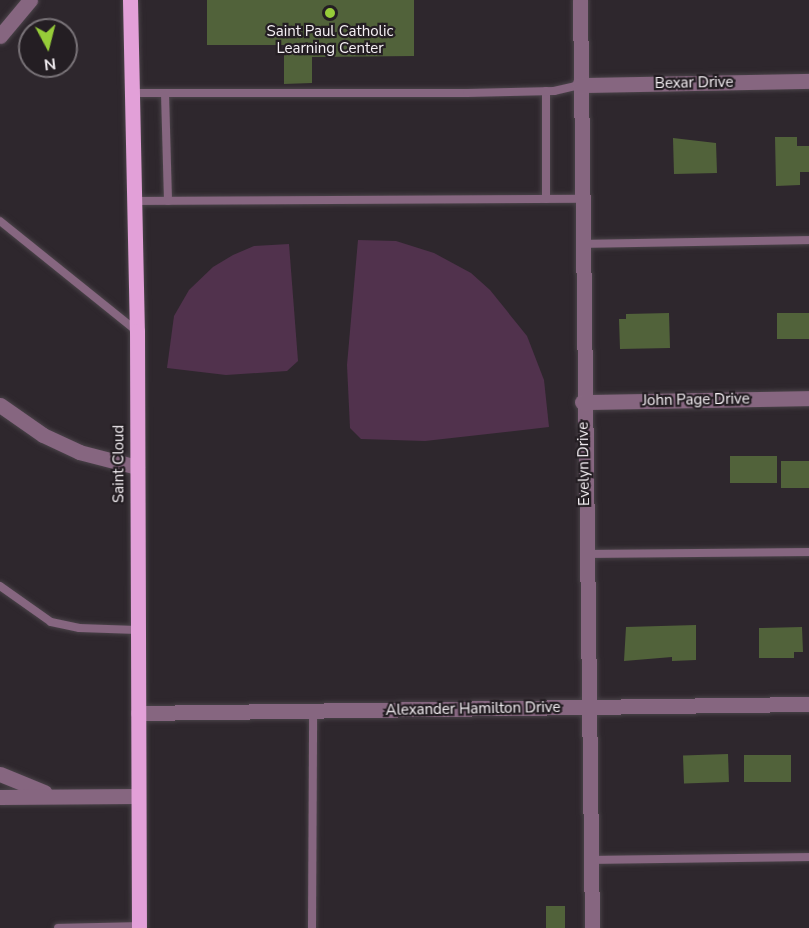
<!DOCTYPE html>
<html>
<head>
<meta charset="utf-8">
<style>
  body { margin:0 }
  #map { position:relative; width:809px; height:928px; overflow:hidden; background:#2e272d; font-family:"Nunito Sans",sans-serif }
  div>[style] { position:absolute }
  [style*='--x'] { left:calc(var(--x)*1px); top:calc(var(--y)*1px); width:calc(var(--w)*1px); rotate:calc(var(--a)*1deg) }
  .green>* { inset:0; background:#51324d }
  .building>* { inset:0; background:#51623a; transform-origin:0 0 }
  .roads { filter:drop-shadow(0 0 2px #4a4349) drop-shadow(0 0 2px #4a4349) }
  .lane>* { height:8px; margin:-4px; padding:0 4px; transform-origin:4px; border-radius:4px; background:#866680 }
  .street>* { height:15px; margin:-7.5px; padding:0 7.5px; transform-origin:7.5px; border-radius:7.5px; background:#866680 }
  .primary>* { height:15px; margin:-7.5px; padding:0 7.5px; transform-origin:7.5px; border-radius:7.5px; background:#e2a0d8 }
  .dots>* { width:16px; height:16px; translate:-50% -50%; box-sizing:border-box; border:3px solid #241e23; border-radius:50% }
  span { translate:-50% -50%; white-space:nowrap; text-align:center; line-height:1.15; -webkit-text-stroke:4.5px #241e23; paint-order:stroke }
  .poi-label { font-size:15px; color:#f6f1f5 }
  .street-label { font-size:15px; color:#f6f1f5 }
  .north { position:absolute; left:18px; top:18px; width:60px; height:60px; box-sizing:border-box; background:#241e23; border:2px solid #787277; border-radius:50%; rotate:173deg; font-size:16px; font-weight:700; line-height:24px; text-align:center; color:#f6f1f5 }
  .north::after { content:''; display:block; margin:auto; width:21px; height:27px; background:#96cc39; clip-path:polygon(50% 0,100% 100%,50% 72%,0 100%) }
</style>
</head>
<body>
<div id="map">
  <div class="green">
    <div style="clip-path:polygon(358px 240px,396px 241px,434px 253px,471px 273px,490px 290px,527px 336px,544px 380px,549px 427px,425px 441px,361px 439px,350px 428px,347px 365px)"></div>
    <div style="clip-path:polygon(289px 244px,298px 361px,287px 371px,226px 375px,167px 368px,174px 316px,189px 290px,213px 267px,233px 255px,254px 246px)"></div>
  </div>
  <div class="building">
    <div style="clip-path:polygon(207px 0,414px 0,414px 56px,312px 57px,312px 83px,284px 84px,284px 45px,207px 45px)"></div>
    <div style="clip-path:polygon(775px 137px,797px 137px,797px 146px,809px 146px,809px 172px,800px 172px,800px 185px,776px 186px)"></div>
    <div style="clip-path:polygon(673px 138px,716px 143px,717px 173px,674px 174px)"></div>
    <div style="clip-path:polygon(669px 313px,670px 348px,620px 349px,619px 319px,626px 319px,626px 314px)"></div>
    <div style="left:777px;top:313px;width:32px;height:26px"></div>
    <div style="left:777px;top:456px;width:27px;height:47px;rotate:90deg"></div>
    <div style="left:781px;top:461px;width:28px;height:27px"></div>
    <div style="clip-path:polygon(696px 625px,696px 660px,672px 661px,672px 657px,624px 661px,626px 627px)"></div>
    <div style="clip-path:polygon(802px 627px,803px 652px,794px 652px,794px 658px,759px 658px,759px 628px)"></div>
    <div style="left:728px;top:754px;width:28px;height:45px;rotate:88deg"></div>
    <div style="left:744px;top:755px;width:47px;height:27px"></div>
    <div style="left:546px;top:906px;width:19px;height:22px"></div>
  </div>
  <div class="roads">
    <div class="lane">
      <div style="--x:546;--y:91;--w:108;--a:90"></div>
      <div style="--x:132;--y:93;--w:335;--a:0"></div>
      <div style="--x:467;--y:93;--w:87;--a:-1.3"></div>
      <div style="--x:554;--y:91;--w:26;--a:-13"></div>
      <div style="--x:165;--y:93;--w:108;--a:88.4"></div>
      <div style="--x:134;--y:201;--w:446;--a:-0.3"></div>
      <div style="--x:0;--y:221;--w:176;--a:38.8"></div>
      <div style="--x:581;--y:244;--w:228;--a:-1"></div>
      <div style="--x:586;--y:554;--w:223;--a:-0.5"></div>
      <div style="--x:0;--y:586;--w:62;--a:35.2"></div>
      <div style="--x:51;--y:622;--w:29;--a:12"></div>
      <div style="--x:79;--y:628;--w:58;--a:2"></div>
      <div style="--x:591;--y:860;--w:218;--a:-0.8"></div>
      <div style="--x:58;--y:928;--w:81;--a:-1.4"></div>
      <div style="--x:312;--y:928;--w:217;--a:-89.7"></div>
    </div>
    <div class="street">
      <div style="--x:580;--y:0;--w:928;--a:89.26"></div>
      <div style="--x:0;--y:36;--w:47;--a:-50.2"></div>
      <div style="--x:579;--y:85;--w:230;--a:-1"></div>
      <div style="--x:582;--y:402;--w:227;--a:-1"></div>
      <div style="--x:0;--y:405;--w:52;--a:34.9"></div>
      <div style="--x:43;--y:435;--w:40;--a:25"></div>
      <div style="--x:79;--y:452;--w:60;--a:14.5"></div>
      <div style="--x:138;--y:713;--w:671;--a:-0.77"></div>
      <div style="--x:0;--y:774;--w:48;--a:22.2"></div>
      <div style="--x:0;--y:797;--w:137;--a:-0.4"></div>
    </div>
    <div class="primary">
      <div style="--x:130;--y:0;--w:331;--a:88.8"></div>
      <div style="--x:137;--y:331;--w:597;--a:89.81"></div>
    </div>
  </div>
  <div class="dots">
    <div style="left:330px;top:13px;background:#96cc39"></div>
  </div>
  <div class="poi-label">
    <span style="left:330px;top:40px">Saint Paul Catholic<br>Learning Center</span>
  </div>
  <div class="street-label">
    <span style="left:694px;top:83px;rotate:-1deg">Bexar Drive</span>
    <span style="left:696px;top:400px;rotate:-1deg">John Page Drive</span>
    <span style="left:119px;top:464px;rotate:-90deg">Saint Cloud</span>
    <span style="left:584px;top:464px;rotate:-91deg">Evelyn Drive</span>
    <span style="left:473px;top:709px;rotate:-1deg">Alexander Hamilton Drive</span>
  </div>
  <div class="north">N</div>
</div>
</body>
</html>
